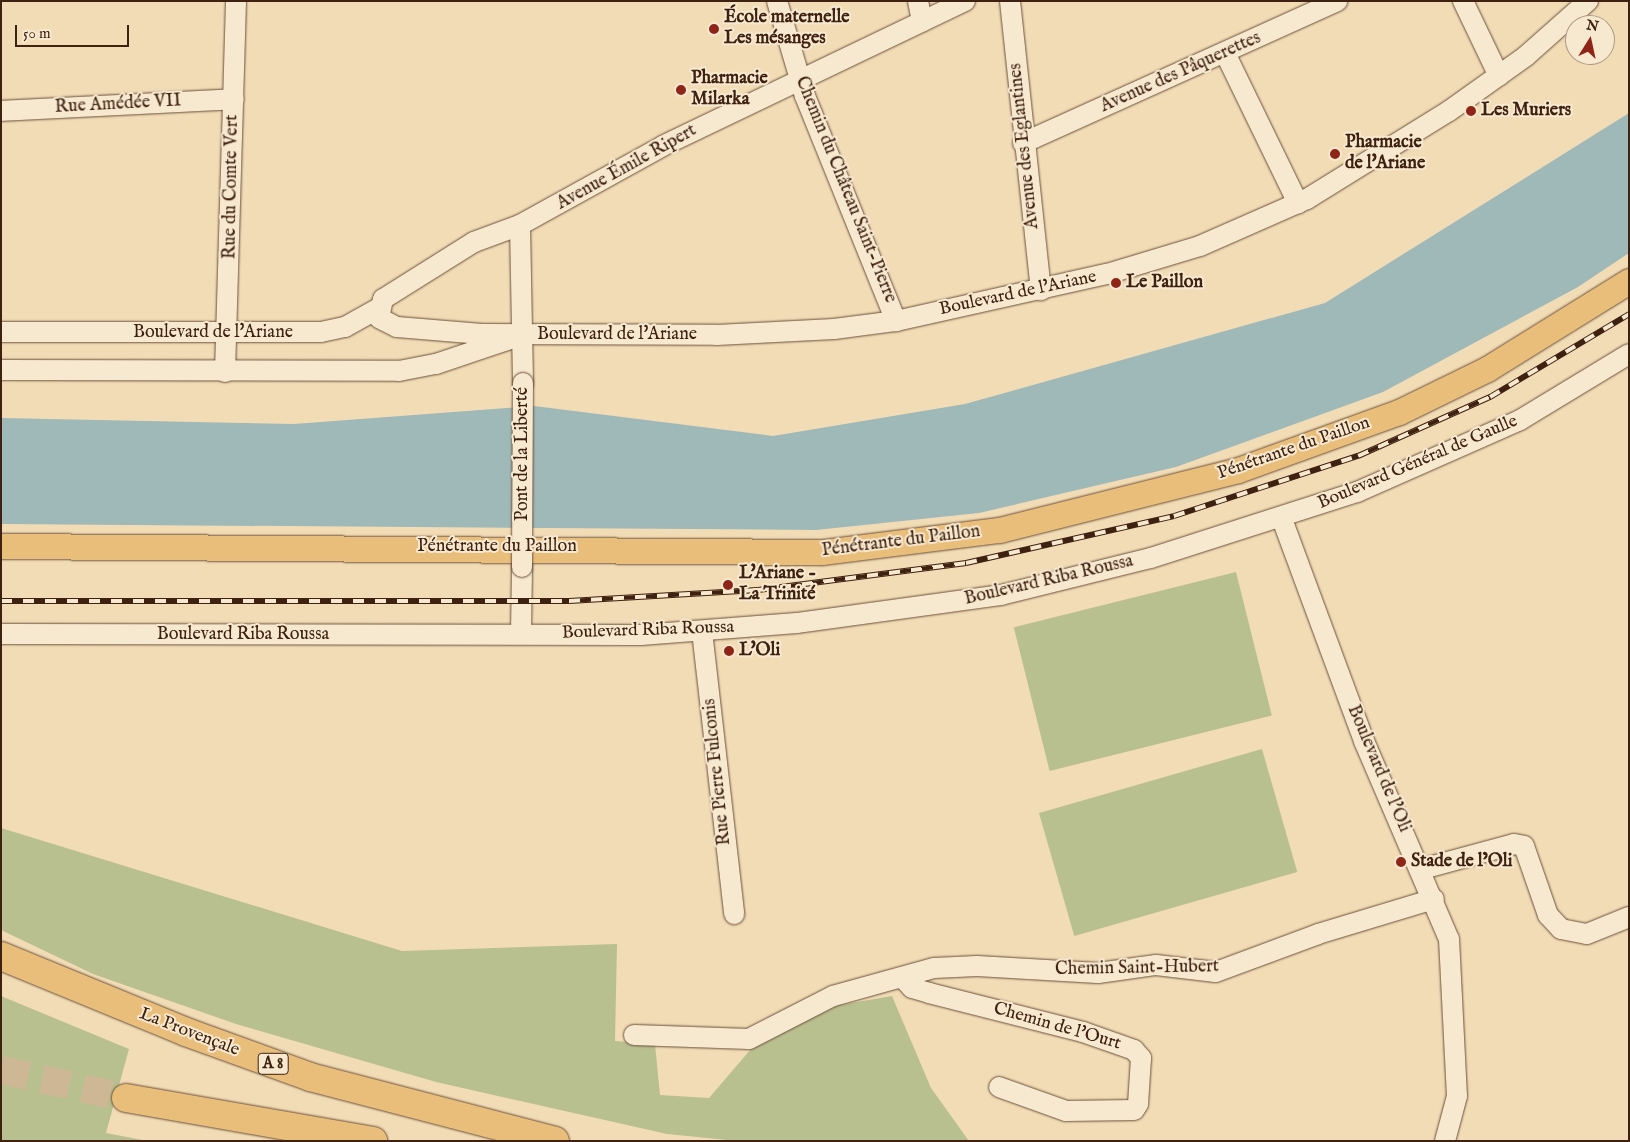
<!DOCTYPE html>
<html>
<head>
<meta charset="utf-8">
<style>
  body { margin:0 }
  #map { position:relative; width:1630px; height:1142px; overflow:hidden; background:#f2dcb6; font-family:"IM FELL English",serif }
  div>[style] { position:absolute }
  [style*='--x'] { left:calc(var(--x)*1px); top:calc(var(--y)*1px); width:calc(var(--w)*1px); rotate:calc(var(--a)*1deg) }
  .green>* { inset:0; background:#b9c08f; transform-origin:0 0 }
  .water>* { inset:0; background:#9fb9b8 }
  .highway-tunnel>* { height:28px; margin-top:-14px; transform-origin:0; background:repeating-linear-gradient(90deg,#ceb795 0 28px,transparent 0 42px) }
  .roads { filter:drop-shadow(0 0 1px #6b503a) drop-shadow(0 0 1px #6b503a) }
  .minor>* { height:20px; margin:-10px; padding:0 10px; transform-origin:10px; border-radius:10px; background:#f7e8d0 }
  .major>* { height:25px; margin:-12.5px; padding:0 12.5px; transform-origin:12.5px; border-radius:12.5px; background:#e9be7b }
  .highway>* { height:28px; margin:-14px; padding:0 14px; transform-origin:14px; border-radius:14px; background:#e9be7b }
  .rail>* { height:5.5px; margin-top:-2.75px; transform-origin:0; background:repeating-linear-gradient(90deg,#f7e8d0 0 11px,#3e2110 0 22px); box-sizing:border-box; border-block:1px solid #3e2110 }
  .bridges { filter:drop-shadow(0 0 1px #6b503a) drop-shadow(0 0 1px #6b503a) }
  .minor-bridge>* { height:20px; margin:-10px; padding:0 10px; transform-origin:10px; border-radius:10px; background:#f7e8d0 }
  .dots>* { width:14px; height:14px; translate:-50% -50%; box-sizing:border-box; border:2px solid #f7e8d0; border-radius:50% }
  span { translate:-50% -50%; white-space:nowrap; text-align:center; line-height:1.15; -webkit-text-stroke:4px #f7e8d0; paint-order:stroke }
  .shield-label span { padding:1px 4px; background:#f7e8d0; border:1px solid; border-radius:4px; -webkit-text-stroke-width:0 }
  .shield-label { font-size:16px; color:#3e2110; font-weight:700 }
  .poi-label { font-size:18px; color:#3e2110; font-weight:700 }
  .left { translate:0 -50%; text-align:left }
  .street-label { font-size:18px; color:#3e2110 }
  .frame { position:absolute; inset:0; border:2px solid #3e2110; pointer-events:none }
  .north { position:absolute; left:1565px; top:15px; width:50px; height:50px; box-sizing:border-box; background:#f7e8d0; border:1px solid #ad9883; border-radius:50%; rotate:10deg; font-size:14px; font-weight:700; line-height:20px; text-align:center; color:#3e2110 }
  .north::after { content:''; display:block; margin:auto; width:18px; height:22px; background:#8f2418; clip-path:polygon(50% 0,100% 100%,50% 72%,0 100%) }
  .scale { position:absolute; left:15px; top:25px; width:114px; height:22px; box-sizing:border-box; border:2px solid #3e2110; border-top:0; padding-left:6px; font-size:15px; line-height:18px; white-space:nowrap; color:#3e2110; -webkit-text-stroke:4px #f7e8d0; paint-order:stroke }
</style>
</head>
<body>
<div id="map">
  <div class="green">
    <div style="left:1236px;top:572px;width:148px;height:229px;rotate:76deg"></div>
    <div style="left:1262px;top:749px;width:128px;height:232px;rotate:74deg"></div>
    <div style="clip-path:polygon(1px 828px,402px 951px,617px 944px,615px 1041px,655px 1044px,660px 1095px,709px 1098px,751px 1049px,834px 1006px,892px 996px,931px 1088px,969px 1141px,737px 1141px,667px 1134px,436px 1082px,236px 1024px,93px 974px,1px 930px)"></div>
    <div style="clip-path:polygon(1px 996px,129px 1049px,106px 1133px,148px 1141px,1px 1141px)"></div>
  </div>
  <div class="water">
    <div style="clip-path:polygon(1629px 113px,1629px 253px,1578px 287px,1383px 392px,1176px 467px,979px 513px,816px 530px,1px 524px,1px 418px,294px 424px,534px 406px,773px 436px,965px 404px,1325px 303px)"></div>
  </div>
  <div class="highway-tunnel">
    <div style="--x:1;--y:1070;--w:128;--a:12.6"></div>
  </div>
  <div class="roads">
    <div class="minor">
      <div style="--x:777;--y:1;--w:99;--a:73.6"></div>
      <div style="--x:805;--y:96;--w:243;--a:68"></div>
      <div style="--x:918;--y:1;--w:21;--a:79"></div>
      <div style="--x:965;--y:1;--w:335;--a:154.4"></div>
      <div style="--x:663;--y:146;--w:163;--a:151.1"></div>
      <div style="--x:520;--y:225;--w:49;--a:159.7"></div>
      <div style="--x:474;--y:242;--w:107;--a:147.9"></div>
      <div style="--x:383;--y:299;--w:19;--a:102"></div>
      <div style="--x:379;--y:318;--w:20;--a:27"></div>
      <div style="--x:397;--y:327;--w:85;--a:4.7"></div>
      <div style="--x:482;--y:334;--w:235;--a:0.2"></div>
      <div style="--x:717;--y:335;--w:117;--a:-2.9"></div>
      <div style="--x:834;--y:329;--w:63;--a:-7.4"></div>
      <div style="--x:896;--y:321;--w:216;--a:-12.6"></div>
      <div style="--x:1107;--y:274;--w:97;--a:-16.8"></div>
      <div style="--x:1200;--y:246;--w:117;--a:-23.7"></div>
      <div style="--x:1307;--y:199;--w:167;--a:-31.8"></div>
      <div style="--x:1449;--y:111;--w:95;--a:-35.5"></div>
      <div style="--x:1526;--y:56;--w:83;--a:-41.6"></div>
      <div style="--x:1010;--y:1;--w:291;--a:83.9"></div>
      <div style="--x:1463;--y:1;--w:83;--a:64.4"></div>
      <div style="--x:1226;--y:55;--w:165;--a:64.1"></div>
      <div style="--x:1;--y:111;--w:233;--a:-2.9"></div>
      <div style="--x:1023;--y:143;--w:345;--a:-24.3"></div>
      <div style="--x:520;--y:225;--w:158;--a:88.9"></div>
      <div style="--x:1;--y:332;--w:320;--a:0"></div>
      <div style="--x:321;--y:332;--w:25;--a:-12"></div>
      <div style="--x:345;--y:327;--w:41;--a:-29.1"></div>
      <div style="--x:1;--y:370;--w:398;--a:0.1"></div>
      <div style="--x:399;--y:371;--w:38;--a:-11"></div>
      <div style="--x:436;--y:364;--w:84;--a:-18.6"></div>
      <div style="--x:225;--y:372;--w:371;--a:-88.3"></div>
      <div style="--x:1282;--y:519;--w:237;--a:69.7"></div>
      <div style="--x:1364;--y:741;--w:215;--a:66.8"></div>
      <div style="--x:1449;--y:939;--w:157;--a:87.1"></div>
      <div style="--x:1457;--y:1096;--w:47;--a:104.9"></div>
      <div style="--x:702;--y:631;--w:285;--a:83.5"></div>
      <div style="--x:521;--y:633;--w:66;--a:-89.1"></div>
      <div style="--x:1;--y:634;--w:640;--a:0.09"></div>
      <div style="--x:641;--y:635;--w:156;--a:-4.4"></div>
      <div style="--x:797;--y:623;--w:206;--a:-7.8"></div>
      <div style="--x:1001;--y:595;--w:154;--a:-13.9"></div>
      <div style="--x:1151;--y:558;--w:216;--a:-17.8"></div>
      <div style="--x:1357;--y:492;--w:178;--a:-23.8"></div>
      <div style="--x:1520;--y:420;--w:127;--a:-31.2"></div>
      <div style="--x:1422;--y:869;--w:95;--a:-15.2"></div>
      <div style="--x:1514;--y:844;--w:10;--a:11"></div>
      <div style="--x:1524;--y:846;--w:73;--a:70.8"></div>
      <div style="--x:1548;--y:915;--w:19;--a:47"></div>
      <div style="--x:1561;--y:929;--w:26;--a:11"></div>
      <div style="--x:1587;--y:934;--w:45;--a:-22"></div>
      <div style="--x:903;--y:978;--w:13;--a:48"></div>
      <div style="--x:912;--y:988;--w:18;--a:16"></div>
      <div style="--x:929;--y:993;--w:159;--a:14.2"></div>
      <div style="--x:1083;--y:1032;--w:54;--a:19.4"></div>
      <div style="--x:1134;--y:1050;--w:11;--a:49"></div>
      <div style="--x:1141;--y:1058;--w:46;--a:93.7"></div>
      <div style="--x:1138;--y:1104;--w:7;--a:124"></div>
      <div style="--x:1134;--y:1110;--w:68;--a:179.2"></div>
      <div style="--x:1066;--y:1111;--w:71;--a:-160.3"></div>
      <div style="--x:634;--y:1035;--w:115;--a:2"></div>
      <div style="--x:749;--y:1039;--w:94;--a:-27.1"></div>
      <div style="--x:833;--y:996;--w:105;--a:-15.5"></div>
      <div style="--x:934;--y:968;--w:43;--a:-2.7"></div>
      <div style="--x:977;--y:966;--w:121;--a:3.3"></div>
      <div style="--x:1098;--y:973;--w:59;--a:-7.9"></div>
      <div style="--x:1156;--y:965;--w:60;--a:6.7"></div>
      <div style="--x:1216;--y:972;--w:109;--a:-20.4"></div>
      <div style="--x:1318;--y:934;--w:121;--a:-16.8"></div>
    </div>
    <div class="major">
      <div style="--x:1;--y:546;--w:821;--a:0.42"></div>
      <div style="--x:822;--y:552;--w:178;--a:-7.1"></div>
      <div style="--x:999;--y:530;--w:246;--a:-14.1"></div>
      <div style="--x:1238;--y:470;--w:171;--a:-19.8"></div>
      <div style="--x:1399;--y:412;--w:98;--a:-26"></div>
      <div style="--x:1487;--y:369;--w:167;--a:-31.8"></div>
    </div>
    <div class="highway">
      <div style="--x:1;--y:956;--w:200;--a:22.3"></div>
      <div style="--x:186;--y:1032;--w:132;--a:19.9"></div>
      <div style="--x:310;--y:1077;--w:253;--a:14.6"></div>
      <div style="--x:126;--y:1098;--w:251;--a:9.9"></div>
    </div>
  </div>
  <div class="rail">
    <div style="--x:1;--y:601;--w:568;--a:0"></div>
    <div style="--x:569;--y:601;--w:189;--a:-3.3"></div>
    <div style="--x:758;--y:590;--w:210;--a:-7.4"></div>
    <div style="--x:966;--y:563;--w:213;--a:-12.7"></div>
    <div style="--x:1174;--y:516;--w:194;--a:-18.1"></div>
    <div style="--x:1358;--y:456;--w:145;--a:-24.1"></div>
    <div style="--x:1490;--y:397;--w:162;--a:-30.8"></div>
  </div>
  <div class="bridges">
    <div class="minor-bridge">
      <div style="--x:522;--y:567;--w:184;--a:-89.7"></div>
    </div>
  </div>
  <div class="dots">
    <div style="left:714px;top:29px;background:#8f2418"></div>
    <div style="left:681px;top:90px;background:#8f2418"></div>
    <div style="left:1471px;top:111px;background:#8f2418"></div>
    <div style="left:1335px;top:154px;background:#8f2418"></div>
    <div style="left:1116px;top:283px;background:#8f2418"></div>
    <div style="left:728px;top:585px;background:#8f2418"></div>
    <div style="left:729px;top:651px;background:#8f2418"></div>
    <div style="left:1401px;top:862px;background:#8f2418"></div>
  </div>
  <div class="shield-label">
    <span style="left:273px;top:1064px">A 8</span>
  </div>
  <div class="poi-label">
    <span class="left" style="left:724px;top:29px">École maternelle<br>Les mésanges</span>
    <span class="left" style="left:691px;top:90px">Pharmacie<br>Milarka</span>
    <span class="left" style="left:1481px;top:111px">Les Muriers</span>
    <span class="left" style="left:1345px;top:154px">Pharmacie<br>de l'Ariane</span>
    <span class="left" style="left:1126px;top:283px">Le Paillon</span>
    <span class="left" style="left:739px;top:585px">L'Ariane -<br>La Trinité</span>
    <span class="left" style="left:739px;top:651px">L'Oli</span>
    <span class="left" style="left:1411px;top:862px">Stade de l’Oli</span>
  </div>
  <div class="street-label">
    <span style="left:1181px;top:73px;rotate:-24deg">Avenue des Pâquerettes</span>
    <span style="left:118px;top:105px;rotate:-3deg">Rue Amédée VII</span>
    <span style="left:1025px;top:146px;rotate:-96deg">Avenue des Eglantines</span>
    <span style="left:627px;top:168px;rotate:-29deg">Avenue Émile Ripert</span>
    <span style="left:232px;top:187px;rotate:-89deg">Rue du Comte Vert</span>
    <span style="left:845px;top:190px;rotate:68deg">Chemin du Château Saint-Pierre</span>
    <span style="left:1018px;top:294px;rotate:-12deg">Boulevard de l'Ariane</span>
    <span style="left:213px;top:333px">Boulevard de l'Ariane</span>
    <span style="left:617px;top:335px">Boulevard de l'Ariane</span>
    <span style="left:1294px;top:449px;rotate:-19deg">Pénétrante du Paillon</span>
    <span style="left:523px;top:454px;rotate:-90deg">Pont de la Liberté</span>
    <span style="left:1418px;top:463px;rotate:-23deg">Boulevard Général de Gaulle</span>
    <span style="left:901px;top:542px;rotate:-7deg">Pénétrante du Paillon</span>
    <span style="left:497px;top:547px">Pénétrante du Paillon</span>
    <span style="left:1049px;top:581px;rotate:-13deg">Boulevard Riba Roussa</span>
    <span style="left:648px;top:631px;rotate:-2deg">Boulevard Riba Roussa</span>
    <span style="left:243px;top:635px">Boulevard Riba Roussa</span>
    <span style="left:1378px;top:769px;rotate:67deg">Boulevard de l'Oli</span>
    <span style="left:718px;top:772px;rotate:-96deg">Rue Pierre Fulconis</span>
    <span style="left:1137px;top:969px;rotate:-1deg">Chemin Saint-Hubert</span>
    <span style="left:1057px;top:1027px;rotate:16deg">Chemin de l'Ourt</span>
    <span style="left:189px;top:1033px;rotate:21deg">La Provençale</span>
  </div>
  <div class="frame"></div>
  <div class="north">N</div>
  <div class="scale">50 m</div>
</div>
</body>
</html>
